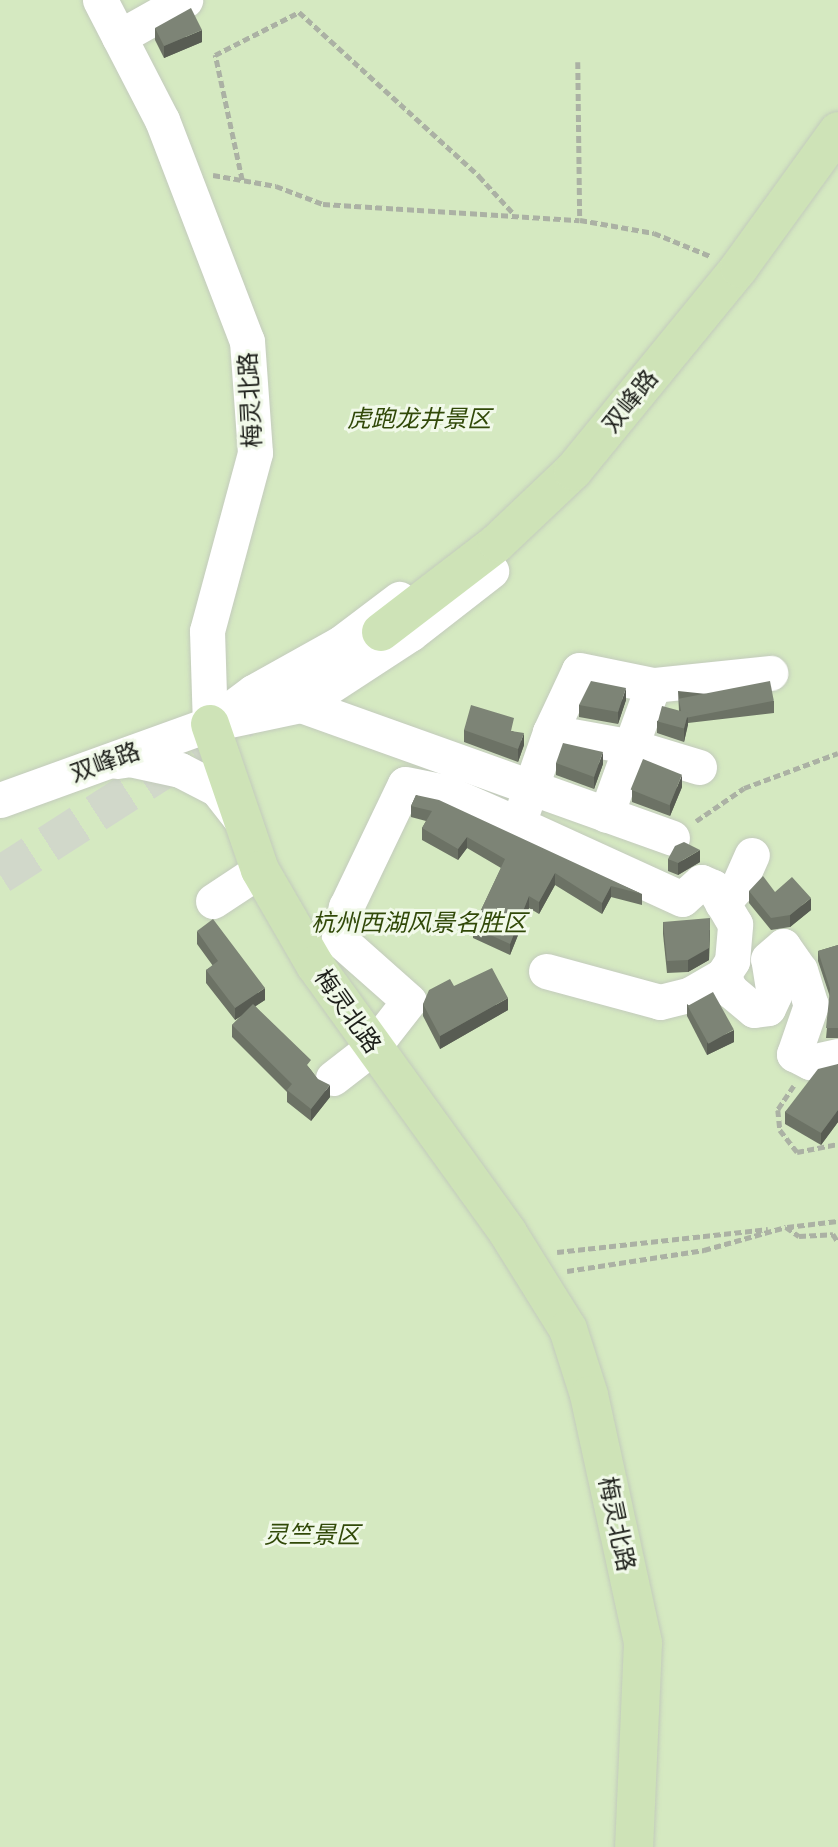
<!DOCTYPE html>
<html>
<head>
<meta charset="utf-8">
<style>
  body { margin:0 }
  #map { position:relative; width:838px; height:1847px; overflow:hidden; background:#f1f9e9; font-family:"Zilla Slab","Noto Sans SC",serif }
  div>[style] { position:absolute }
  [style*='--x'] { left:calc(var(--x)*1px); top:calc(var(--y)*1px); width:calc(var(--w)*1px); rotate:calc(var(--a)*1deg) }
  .green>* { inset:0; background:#d5e9c1; transform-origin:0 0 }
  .major-tunnel>* { height:38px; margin-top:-19px; transform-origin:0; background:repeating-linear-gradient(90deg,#d1d8ca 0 38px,transparent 0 57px) }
  .path>* { height:4.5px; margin-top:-2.25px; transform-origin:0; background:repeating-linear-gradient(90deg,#abb1a4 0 7px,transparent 0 10.5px) }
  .roads { filter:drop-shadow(0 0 2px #c3cbbc) drop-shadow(0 0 2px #c3cbbc) }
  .minor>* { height:35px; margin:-17.5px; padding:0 17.5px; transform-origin:17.5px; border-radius:17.5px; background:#fff }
  .major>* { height:38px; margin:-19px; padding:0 19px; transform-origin:19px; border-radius:19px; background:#cee3b7 }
  .wall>* { inset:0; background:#6c7265 }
  .shaded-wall>* { inset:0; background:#585c53 }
  .building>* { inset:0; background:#7d8476; transform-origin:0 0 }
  span { translate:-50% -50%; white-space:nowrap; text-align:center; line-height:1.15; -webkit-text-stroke:6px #f1f9e9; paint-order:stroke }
  .street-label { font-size:24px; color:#1d1f1a }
  .park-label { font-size:24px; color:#314908; font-style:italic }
</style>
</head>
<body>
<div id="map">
  <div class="green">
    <div style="left:0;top:0;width:838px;height:1847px"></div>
  </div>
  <div class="major-tunnel">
    <div style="--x:0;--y:875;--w:289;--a:-32.7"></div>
  </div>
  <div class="path">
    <div style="--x:578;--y:62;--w:158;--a:89.3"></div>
    <div style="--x:580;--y:220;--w:75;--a:10"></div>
    <div style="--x:654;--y:233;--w:61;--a:22.3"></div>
    <div style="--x:213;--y:175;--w:64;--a:9.9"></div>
    <div style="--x:276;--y:186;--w:50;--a:21"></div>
    <div style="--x:323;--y:204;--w:257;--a:3.6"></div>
    <div style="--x:242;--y:180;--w:128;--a:-102.2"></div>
    <div style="--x:215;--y:55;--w:94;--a:-27.1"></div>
    <div style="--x:299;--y:12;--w:244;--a:42.3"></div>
    <div style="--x:479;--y:176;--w:52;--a:47.4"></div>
    <div style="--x:696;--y:821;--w:58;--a:-34.5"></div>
    <div style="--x:744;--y:788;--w:100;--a:-20.4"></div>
    <div style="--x:794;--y:1086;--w:29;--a:124"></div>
    <div style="--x:778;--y:1110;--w:20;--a:84"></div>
    <div style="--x:780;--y:1130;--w:28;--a:52"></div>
    <div style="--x:797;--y:1152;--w:42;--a:-11"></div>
    <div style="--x:787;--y:1227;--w:51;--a:-6.7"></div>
    <div style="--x:557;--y:1252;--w:212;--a:-6.2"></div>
    <div style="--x:567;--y:1271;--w:139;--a:-8.7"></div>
    <div style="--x:704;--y:1250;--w:85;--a:-15.7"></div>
    <div style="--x:786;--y:1227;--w:16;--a:35"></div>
    <div style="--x:799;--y:1236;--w:34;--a:-3"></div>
    <div style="--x:833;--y:1234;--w:9;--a:58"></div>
  </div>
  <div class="roads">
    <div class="minor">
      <div style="--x:100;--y:0;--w:135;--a:62.7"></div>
      <div style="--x:162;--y:120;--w:237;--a:69"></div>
      <div style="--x:247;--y:341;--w:112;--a:85.9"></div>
      <div style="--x:255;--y:453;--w:184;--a:105.1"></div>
      <div style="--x:207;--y:631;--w:93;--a:88.2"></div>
      <div style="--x:119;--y:37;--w:76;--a:-29.3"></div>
      <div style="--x:653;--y:685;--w:118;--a:-5.9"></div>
      <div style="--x:301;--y:705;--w:394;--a:19.7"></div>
      <div style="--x:213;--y:722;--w:50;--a:-36.9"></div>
      <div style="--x:253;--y:692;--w:101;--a:-29.1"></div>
      <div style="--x:341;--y:643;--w:73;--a:-37.2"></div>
      <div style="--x:550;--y:732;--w:68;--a:-64.9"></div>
      <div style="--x:579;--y:670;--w:76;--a:11.5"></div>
      <div style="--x:653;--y:685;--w:138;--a:109.9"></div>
      <div style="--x:117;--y:761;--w:12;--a:-9"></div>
      <div style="--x:129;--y:759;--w:52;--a:12.2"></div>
      <div style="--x:180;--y:770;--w:42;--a:27.2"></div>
      <div style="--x:217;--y:789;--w:41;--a:52"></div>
      <div style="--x:0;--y:800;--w:223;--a:-19.9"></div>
      <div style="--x:210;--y:724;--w:93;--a:-11.8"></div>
      <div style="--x:301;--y:705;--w:130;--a:-33.1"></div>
      <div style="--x:410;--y:634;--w:103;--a:-37.9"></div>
      <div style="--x:213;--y:901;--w:56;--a:-33.4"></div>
      <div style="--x:722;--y:903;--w:23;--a:-47"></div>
      <div style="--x:738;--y:886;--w:34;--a:-66"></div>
      <div style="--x:546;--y:971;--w:118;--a:15.2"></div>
      <div style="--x:660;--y:1002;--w:30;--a:-14"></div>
      <div style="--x:689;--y:995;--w:39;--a:-30"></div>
      <div style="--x:723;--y:975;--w:17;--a:-57"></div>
      <div style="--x:732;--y:961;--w:37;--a:-85"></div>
      <div style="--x:735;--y:924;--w:43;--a:-120.7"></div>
      <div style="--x:713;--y:887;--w:13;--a:-157"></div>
      <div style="--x:701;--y:882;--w:25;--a:138"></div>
      <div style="--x:682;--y:899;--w:180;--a:-155.4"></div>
      <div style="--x:518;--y:824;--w:97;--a:-70.8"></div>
      <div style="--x:550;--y:732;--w:84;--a:10.2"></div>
      <div style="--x:633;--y:747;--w:69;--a:16.9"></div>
      <div style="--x:723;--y:975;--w:17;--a:65"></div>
      <div style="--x:730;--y:990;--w:31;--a:40"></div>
      <div style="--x:754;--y:1010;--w:14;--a:-8"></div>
      <div style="--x:768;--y:1008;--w:14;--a:-65"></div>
      <div style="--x:774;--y:995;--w:36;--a:-99"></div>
      <div style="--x:768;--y:959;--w:20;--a:-41"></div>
      <div style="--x:783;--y:946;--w:29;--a:55"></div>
      <div style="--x:800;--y:970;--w:37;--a:73"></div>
      <div style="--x:811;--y:1005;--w:52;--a:109.1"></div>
      <div style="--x:794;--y:1054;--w:18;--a:27"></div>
      <div style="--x:810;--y:1062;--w:29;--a:-12"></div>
      <div style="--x:333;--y:1078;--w:51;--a:-37.8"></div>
      <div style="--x:373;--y:1047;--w:58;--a:-52"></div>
      <div style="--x:409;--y:1001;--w:94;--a:-138.5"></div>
      <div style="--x:339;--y:939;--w:33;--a:-78"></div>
      <div style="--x:346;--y:907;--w:136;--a:-64.4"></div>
      <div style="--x:405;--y:784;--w:41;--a:11.3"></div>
      <div style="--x:445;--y:792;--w:80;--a:23.7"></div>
    </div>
    <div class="major">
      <div style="--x:381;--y:632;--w:146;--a:-37.5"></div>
      <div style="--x:497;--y:543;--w:105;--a:-43.5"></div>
      <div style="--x:573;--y:471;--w:262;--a:-50.7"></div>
      <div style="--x:739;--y:268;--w:169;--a:-54.1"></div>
      <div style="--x:210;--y:724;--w:154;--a:71.1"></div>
      <div style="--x:260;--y:870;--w:110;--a:59.9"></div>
      <div style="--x:315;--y:965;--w:330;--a:54.2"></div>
      <div style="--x:508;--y:1233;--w:113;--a:58"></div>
      <div style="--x:568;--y:1329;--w:69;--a:72.3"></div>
      <div style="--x:589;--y:1395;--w:254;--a:77.7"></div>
      <div style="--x:643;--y:1643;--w:204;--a:92.5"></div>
    </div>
  </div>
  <div class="wall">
    <div style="clip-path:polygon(155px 28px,202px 42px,164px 58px,155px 40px)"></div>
    <div style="clip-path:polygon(678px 691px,774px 701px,774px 713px,688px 723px,684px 742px,657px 733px,657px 721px,679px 711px)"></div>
    <div style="clip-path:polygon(626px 700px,618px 724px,579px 717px,579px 705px)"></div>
    <div style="clip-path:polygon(464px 730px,513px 731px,524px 745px,518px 762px,464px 742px)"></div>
    <div style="clip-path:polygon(556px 763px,603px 764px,594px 789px,556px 775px)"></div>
    <div style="clip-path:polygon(682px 787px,670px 816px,632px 802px,632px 790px)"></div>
    <div style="clip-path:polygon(416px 795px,642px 894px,642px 905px,611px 897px,602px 914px,555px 885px,539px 914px,529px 908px,510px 955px,473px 938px,473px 927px,501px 868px,467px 848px,458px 860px,422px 840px,422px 828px,426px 821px,411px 817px,411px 806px)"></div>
    <div style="clip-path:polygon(668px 859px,700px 862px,678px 875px,668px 871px)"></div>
    <div style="clip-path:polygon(749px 891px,775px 892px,811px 910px,790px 927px,771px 930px,749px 903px)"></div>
    <div style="clip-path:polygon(663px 922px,710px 930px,709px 960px,688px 972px,667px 973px,663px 934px)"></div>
    <div style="clip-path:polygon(197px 931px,265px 1000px,255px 1006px,311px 1070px,330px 1097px,311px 1121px,287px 1102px,287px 1092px,232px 1037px,232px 1025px,241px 1016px,235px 1020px,206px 983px,206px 970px,213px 966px,197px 944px)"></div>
    <div style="clip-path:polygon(838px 945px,838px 1038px,826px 1038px,830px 997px,818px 961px,818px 951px)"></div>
    <div style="clip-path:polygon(454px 986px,508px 1010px,440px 1049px,423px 1016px,423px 1004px)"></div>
    <div style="clip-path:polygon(687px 1004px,734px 1042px,707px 1055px,687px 1016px)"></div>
    <div style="clip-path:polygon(838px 1064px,838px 1122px,821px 1145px,785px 1124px,785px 1112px)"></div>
  </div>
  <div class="shaded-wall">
    <div style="clip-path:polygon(202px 30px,202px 42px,164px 58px,164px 46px)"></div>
    <div style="clip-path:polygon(626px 688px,626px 700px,618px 724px,618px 712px)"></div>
    <div style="clip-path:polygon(688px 713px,688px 725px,684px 742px,684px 729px)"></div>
    <div style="clip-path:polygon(524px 733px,524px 745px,518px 762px,518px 749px)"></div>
    <div style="clip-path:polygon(603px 752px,603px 764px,594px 789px,594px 777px)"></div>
    <div style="clip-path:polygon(682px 775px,682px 787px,670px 816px,670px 804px)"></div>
    <div style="clip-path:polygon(467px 837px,467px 848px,458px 860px,458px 849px)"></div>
    <div style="clip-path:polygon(700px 850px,700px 862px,678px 875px,678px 863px)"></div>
    <div style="clip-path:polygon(555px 873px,555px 885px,539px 914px,539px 902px)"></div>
    <div style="clip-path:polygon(611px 886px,611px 897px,602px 914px,602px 903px)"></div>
    <div style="clip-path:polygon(529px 896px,529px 908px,510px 955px,510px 944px)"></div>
    <div style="clip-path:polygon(811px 898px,811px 910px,790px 927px,790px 915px)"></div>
    <div style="clip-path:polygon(710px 918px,709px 960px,688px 972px,688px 960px)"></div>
    <div style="clip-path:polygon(265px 988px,265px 1000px,235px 1020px,235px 1008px)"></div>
    <div style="clip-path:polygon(508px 998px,508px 1010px,440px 1049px,440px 1036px)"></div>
    <div style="clip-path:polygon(734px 1030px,734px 1042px,707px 1055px,707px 1043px)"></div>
    <div style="clip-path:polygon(330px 1085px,330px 1097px,311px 1121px,311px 1109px)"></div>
    <div style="clip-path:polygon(838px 1110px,838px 1122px,821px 1145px,821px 1133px)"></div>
  </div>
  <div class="building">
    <div style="clip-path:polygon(191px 8px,202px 30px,164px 46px,155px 28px)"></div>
    <div style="clip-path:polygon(591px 681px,626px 688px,618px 712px,579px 705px)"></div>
    <div style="left:770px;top:681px;width:20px;height:93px;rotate:79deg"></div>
    <div style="clip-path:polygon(471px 705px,514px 718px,511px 731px,524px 733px,518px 749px,464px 730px)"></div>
    <div style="left:662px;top:706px;width:27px;height:16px;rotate:15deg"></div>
    <div style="clip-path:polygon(563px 743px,603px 752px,594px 777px,556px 763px)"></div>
    <div style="left:643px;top:759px;width:42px;height:33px;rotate:22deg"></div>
    <div style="clip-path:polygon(416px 795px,439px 800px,642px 894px,611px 886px,602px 903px,555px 873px,539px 902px,529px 896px,510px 944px,473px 927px,505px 859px,467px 837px,458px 849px,422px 828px,432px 811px,411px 806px)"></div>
    <div style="clip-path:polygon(684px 842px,700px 850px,678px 863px,668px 859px,675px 846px)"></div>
    <div style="clip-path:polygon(763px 876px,775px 892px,792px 877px,811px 898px,790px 915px,771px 918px,749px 891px)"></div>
    <div style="clip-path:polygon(710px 918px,709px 948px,688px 960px,667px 961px,663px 922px)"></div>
    <div style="clip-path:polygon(213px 919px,265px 988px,235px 1008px,206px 970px,218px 961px,197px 931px)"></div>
    <div style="clip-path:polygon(838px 945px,838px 1028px,826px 1028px,830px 989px,818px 951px)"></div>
    <div style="clip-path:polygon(492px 968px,508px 998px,440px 1036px,423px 1004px,429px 990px,450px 979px,454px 986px)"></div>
    <div style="left:713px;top:992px;width:43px;height:29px;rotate:61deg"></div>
    <div style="clip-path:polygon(253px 1004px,311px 1060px,307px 1065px,318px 1079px,330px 1085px,311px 1109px,287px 1090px,292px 1084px,232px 1025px)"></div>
    <div style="clip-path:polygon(838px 1064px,838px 1110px,821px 1133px,785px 1112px,818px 1069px)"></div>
  </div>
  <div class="street-label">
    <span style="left:250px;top:400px;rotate:-93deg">梅灵北路</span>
    <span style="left:630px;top:401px;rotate:-51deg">双峰路</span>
    <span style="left:105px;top:762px;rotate:-20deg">双峰路</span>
    <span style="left:348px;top:1011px;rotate:55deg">梅灵北路</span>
    <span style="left:617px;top:1524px;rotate:78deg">梅灵北路</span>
  </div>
  <div class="park-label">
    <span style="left:419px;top:419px">虎跑龙井景区</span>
    <span style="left:419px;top:923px">杭州西湖风景名胜区</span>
    <span style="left:312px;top:1535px">灵竺景区</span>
  </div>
</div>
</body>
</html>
